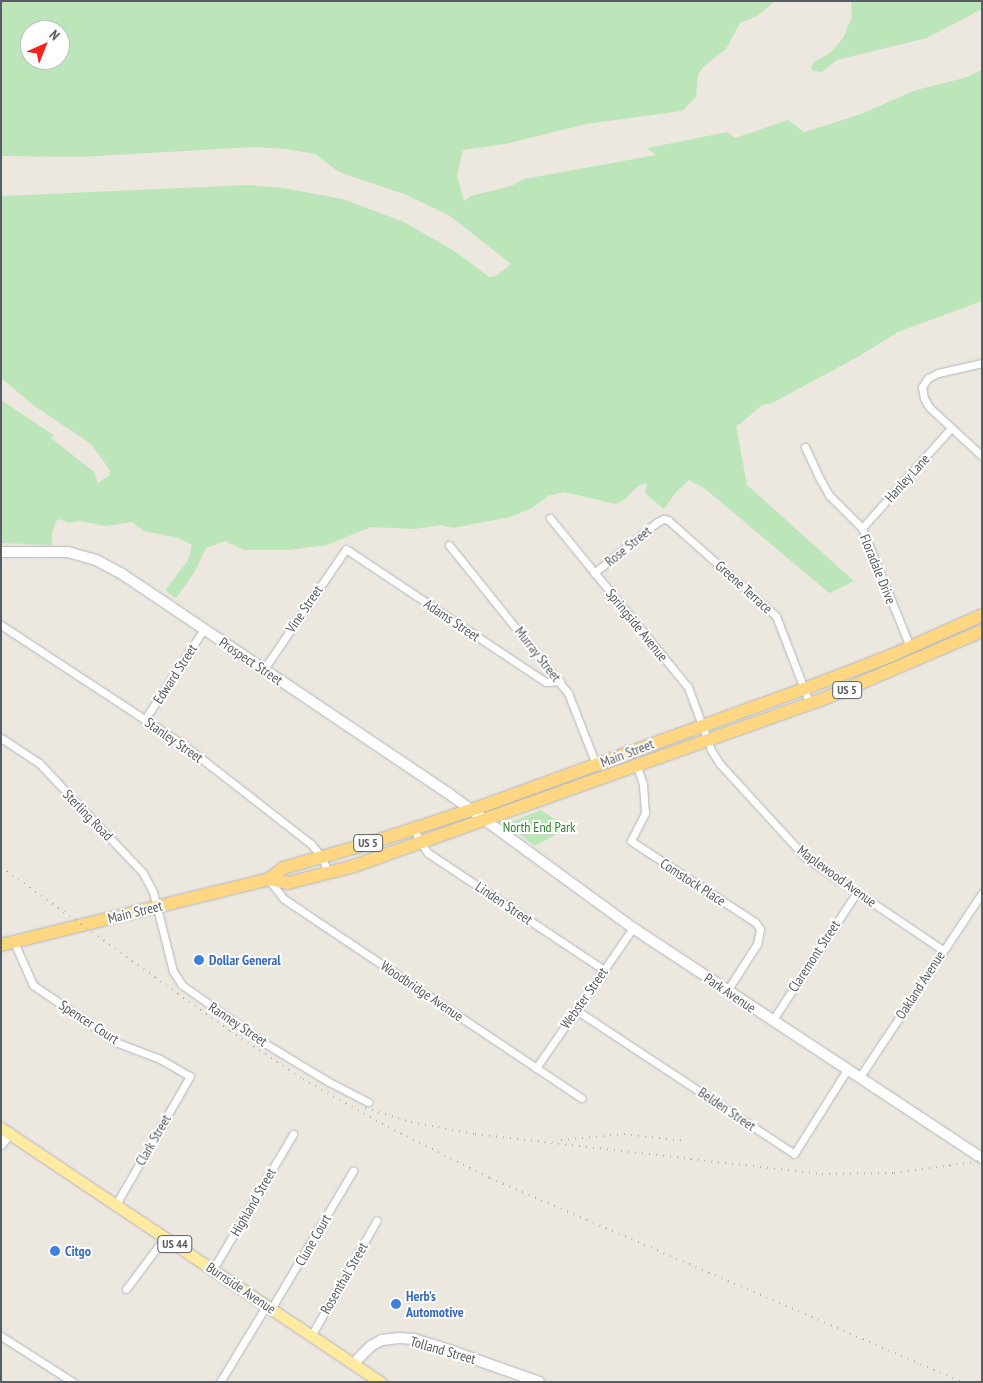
<!DOCTYPE html>
<html>
<head>
<meta charset="utf-8">
<style>
  body { margin:0 }
  #map { position:relative; width:983px; height:1383px; overflow:hidden; background:#ece8df; font-family:"PT Sans Narrow",sans-serif }
  div>[style] { position:absolute }
  [style*='--x'] { left:calc(var(--x)*1px); top:calc(var(--y)*1px); width:calc(var(--w)*1px); rotate:calc(var(--a)*1deg) }
  .green>* { inset:0; background:#bce6b9 }
  .roads { filter:drop-shadow(0 0 1px #b2b6bb) drop-shadow(0 0 1px #b2b6bb) }
  .street>* { height:7px; margin:-3.5px; padding:0 3.5px; transform-origin:3.5px; border-radius:3.5px; background:#fff }
  .secondary>* { height:10px; margin:-5px; padding:0 5px; transform-origin:5px; border-radius:5px; background:#fff }
  .primary>* { height:11px; margin:-5.5px; padding:0 5.5px; transform-origin:5.5px; border-radius:5.5px; background:#ffeaa1 }
  .highway>* { height:12px; margin:-6px; padding:0 6px; transform-origin:6px; border-radius:6px; background:#ffd783 }
  .rail>* { height:2px; margin-top:-1px; transform-origin:0; background:repeating-linear-gradient(90deg,#b1b2b2 0 1px,transparent 0 7px) }
  .dots>* { width:14px; height:14px; translate:-50% -50%; box-sizing:border-box; border:2px solid #fff; border-radius:50% }
  span { translate:-50% -50%; white-space:nowrap; text-align:center; line-height:1.15; -webkit-text-stroke:4px #fff; paint-order:stroke }
  .shield-label span { padding:1px 4px; background:#fff; border:1px solid; border-radius:4px; -webkit-text-stroke-width:0 }
  .shield-label { font-size:12px; color:#585d61; font-weight:700 }
  .street-label { font-size:14px; color:#585d61 }
  .park-label { font-size:14px; color:#30822e }
  .shop-label { font-size:14px; color:#366cbe; font-weight:700 }
  .left { translate:0 -50%; text-align:left }
  .frame { position:absolute; inset:0; border:2px solid #585d61; pointer-events:none }
  .north { position:absolute; left:20px; top:20px; width:50px; height:50px; box-sizing:border-box; background:#fff; border:1px solid #bcbec0; border-radius:50%; rotate:44deg; font-size:14px; font-weight:700; line-height:20px; text-align:center; color:#585d61 }
  .north::after { content:''; display:block; margin:auto; width:18px; height:22px; background:#f2221f; clip-path:polygon(50% 0,100% 100%,50% 72%,0 100%) }
</style>
</head>
<body>
<div id="map">
  <div class="green">
    <div style="clip-path:polygon(evenodd,1px 1px,775px 1px,757px 16px,740px 23px,726px 49px,703px 67px,698px 75px,696px 97px,682px 111px,586px 124px,505px 144px,463px 150px,457px 175px,464px 201px,471px 196px,511px 186px,524px 179px,656px 155px,647px 148px,698px 138px,727px 132px,735px 138px,788px 120px,804px 132px,811px 130px,861px 114px,916px 90px,964px 78px,982px 70px,982px 301px,898px 332px,856px 358px,772px 403px,762px 405px,740px 424px,736px 425px,747px 485px,854px 581px,830px 593px,828px 592px,704px 488px,689px 480px,676px 492px,664px 509px,647px 495px,645px 492px,647px 483px,638px 486px,625px 499px,616px 504px,564px 492px,548px 496px,532px 508px,510px 517px,453px 528px,440px 525px,415px 529px,371px 527px,327px 545px,288px 550px,244px 550px,225px 541px,206px 548px,194px 573px,176px 598px,168px 593px,166px 589px,188px 560px,192px 545px,178px 538px,144px 531px,132px 522px,105px 526px,80px 521px,68px 523px,60px 519px,56px 521px,52px 533px,52px 545px,1px 543px,1px 400px,55px 436px,50px 437px,94px 472px,98px 483px,110px 475px,109px 469px,91px 444px,33px 405px,1px 378px,1px 196px,249px 185px,283px 188px,343px 199px,404px 222px,456px 252px,489px 277px,496px 276px,511px 264px,450px 216px,404px 194px,339px 172px,315px 154px,286px 149px,256px 147px,79px 157px,1px 156px,1px 1px,30px 30px,60px 30px,60px 60px,30px 60px,30px 30px)"></div>
    <div style="clip-path:polygon(851px 1px,982px 1px,982px 9px,927px 38px,837px 60px,822px 72px,813px 71px,811px 67px,813px 63px,831px 52px,843px 38px,852px 17px)"></div>
    <div style="clip-path:polygon(541px 810px,568px 828px,535px 846px,514px 830px,511px 822px)"></div>
  </div>
  <div class="roads">
    <div class="street">
      <div style="--x:982;--y:363;--w:45;--a:167.2"></div>
      <div style="--x:938;--y:373;--w:11;--a:153"></div>
      <div style="--x:928;--y:378;--w:11;--a:124"></div>
      <div style="--x:922;--y:387;--w:11;--a:80"></div>
      <div style="--x:924;--y:398;--w:10;--a:61"></div>
      <div style="--x:929;--y:407;--w:72;--a:42.8"></div>
      <div style="--x:805;--y:447;--w:33;--a:65"></div>
      <div style="--x:819;--y:477;--w:21;--a:61"></div>
      <div style="--x:829;--y:495;--w:47;--a:45"></div>
      <div style="--x:862;--y:528;--w:128;--a:68"></div>
      <div style="--x:550;--y:518;--w:218;--a:50.8"></div>
      <div style="--x:688;--y:687;--w:67;--a:69.9"></div>
      <div style="--x:711;--y:750;--w:15;--a:58"></div>
      <div style="--x:719;--y:763;--w:127;--a:47.5"></div>
      <div style="--x:805;--y:857;--w:166;--a:34"></div>
      <div style="--x:862;--y:528;--w:134;--a:-48.3"></div>
      <div style="--x:449;--y:545;--w:190;--a:51.2"></div>
      <div style="--x:568;--y:693;--w:79;--a:68.6"></div>
      <div style="--x:594;--y:573;--w:80;--a:-38.9"></div>
      <div style="--x:656;--y:523;--w:8;--a:-30"></div>
      <div style="--x:663;--y:519;--w:5;--a:11"></div>
      <div style="--x:668;--y:520;--w:144;--a:41.6"></div>
      <div style="--x:776;--y:616;--w:94;--a:68.9"></div>
      <div style="--x:1;--y:625;--w:219;--a:33.3"></div>
      <div style="--x:184;--y:745;--w:161;--a:37.9"></div>
      <div style="--x:311;--y:844;--w:17;--a:50"></div>
      <div style="--x:322;--y:857;--w:17;--a:69"></div>
      <div style="--x:264;--y:669;--w:145;--a:-55.7"></div>
      <div style="--x:346;--y:549;--w:231;--a:33.7"></div>
      <div style="--x:538;--y:677;--w:9;--a:32"></div>
      <div style="--x:546;--y:682;--w:14;--a:-4"></div>
      <div style="--x:145;--y:719;--w:108;--a:-56.8"></div>
      <div style="--x:1;--y:738;--w:45;--a:33.3"></div>
      <div style="--x:39;--y:763;--w:151;--a:46.6"></div>
      <div style="--x:143;--y:873;--w:21;--a:62"></div>
      <div style="--x:153;--y:892;--w:81;--a:75.8"></div>
      <div style="--x:173;--y:971;--w:17;--a:57"></div>
      <div style="--x:182;--y:985;--w:103;--a:35.1"></div>
      <div style="--x:266;--y:1044;--w:74;--a:31.1"></div>
      <div style="--x:329;--y:1082;--w:44;--a:27.1"></div>
      <div style="--x:637;--y:766;--w:20;--a:72"></div>
      <div style="--x:643;--y:785;--w:28;--a:86"></div>
      <div style="--x:645;--y:813;--w:31;--a:117"></div>
      <div style="--x:631;--y:841;--w:148;--a:33.2"></div>
      <div style="--x:755;--y:922;--w:9;--a:54"></div>
      <div style="--x:760;--y:929;--w:15;--a:101"></div>
      <div style="--x:757;--y:944;--w:56;--a:122.6"></div>
      <div style="--x:414;--y:828;--w:15;--a:67"></div>
      <div style="--x:420;--y:842;--w:14;--a:54"></div>
      <div style="--x:428;--y:853;--w:211;--a:33.6"></div>
      <div style="--x:269;--y:880;--w:24;--a:52"></div>
      <div style="--x:284;--y:899;--w:358;--a:33.8"></div>
      <div style="--x:14;--y:942;--w:47;--a:66.2"></div>
      <div style="--x:33;--y:985;--w:103;--a:34.3"></div>
      <div style="--x:118;--y:1043;--w:45;--a:20.9"></div>
      <div style="--x:160;--y:1059;--w:34;--a:30"></div>
      <div style="--x:190;--y:1076;--w:148;--a:120"></div>
      <div style="--x:576;--y:1010;--w:261;--a:33.4"></div>
      <div style="--x:794;--y:1154;--w:99;--a:-57.8"></div>
      <div style="--x:772;--y:1021;--w:154;--a:-56.6"></div>
      <div style="--x:536;--y:1068;--w:170;--a:-55.3"></div>
      <div style="--x:859;--y:1078;--w:222;--a:-56.4"></div>
      <div style="--x:213;--y:1269;--w:157;--a:-59.3"></div>
      <div style="--x:126;--y:1289;--w:65;--a:-53.1"></div>
      <div style="--x:271;--y:1309;--w:161;--a:-59.3"></div>
      <div style="--x:1;--y:1336;--w:85;--a:32.6"></div>
      <div style="--x:311;--y:1336;--w:133;--a:-60.4"></div>
      <div style="--x:220;--y:1382;--w:89;--a:-58.8"></div>
    </div>
    <div class="secondary">
      <div style="--x:1;--y:552;--w:67;--a:0"></div>
      <div style="--x:68;--y:552;--w:29;--a:16"></div>
      <div style="--x:96;--y:560;--w:30;--a:28"></div>
      <div style="--x:122;--y:574;--w:393;--a:33.9"></div>
      <div style="--x:448;--y:793;--w:229;--a:36.1"></div>
      <div style="--x:633;--y:928;--w:418;--a:33.4"></div>
      <div style="--x:1;--y:1144;--w:14;--a:-51"></div>
      <div style="--x:353;--y:1364;--w:25;--a:-45"></div>
      <div style="--x:371;--y:1346;--w:13;--a:-29"></div>
      <div style="--x:382;--y:1340;--w:17;--a:-7"></div>
      <div style="--x:399;--y:1338;--w:15;--a:4"></div>
      <div style="--x:414;--y:1339;--w:34;--a:17"></div>
      <div style="--x:446;--y:1349;--w:99;--a:19.5"></div>
    </div>
    <div class="primary">
      <div style="--x:1;--y:1128;--w:457;--a:33.8"></div>
    </div>
    <div class="highway">
      <div style="--x:269;--y:879;--w:19;--a:12"></div>
      <div style="--x:288;--y:883;--w:68;--a:-14.4"></div>
      <div style="--x:354;--y:866;--w:496;--a:-19.6"></div>
      <div style="--x:821;--y:700;--w:175;--a:-23.2"></div>
      <div style="--x:1;--y:945;--w:276;--a:-13.8"></div>
      <div style="--x:269;--y:879;--w:18;--a:-38"></div>
      <div style="--x:283;--y:868;--w:84;--a:-15.9"></div>
      <div style="--x:364;--y:845;--w:119;--a:-18.1"></div>
      <div style="--x:477;--y:808;--w:348;--a:-20"></div>
      <div style="--x:804;--y:689;--w:92;--a:-21"></div>
      <div style="--x:890;--y:656;--w:101;--a:-24"></div>
    </div>
  </div>
  <div class="rail">
    <div style="--x:1;--y:867;--w:282;--a:35.6"></div>
    <div style="--x:230;--y:1031;--w:87;--a:33.3"></div>
    <div style="--x:303;--y:1079;--w:98;--a:29.5"></div>
    <div style="--x:388;--y:1127;--w:114;--a:26.6"></div>
    <div style="--x:490;--y:1178;--w:514;--a:23.37"></div>
    <div style="--x:365;--y:1108;--w:48;--a:16.9"></div>
    <div style="--x:411;--y:1122;--w:65;--a:10.6"></div>
    <div style="--x:475;--y:1134;--w:349;--a:6.6"></div>
    <div style="--x:822;--y:1174;--w:72;--a:-0.8"></div>
    <div style="--x:894;--y:1173;--w:89;--a:-7.8"></div>
    <div style="--x:561;--y:1140;--w:63;--a:-5.4"></div>
    <div style="--x:624;--y:1134;--w:62;--a:6.4"></div>
  </div>
  <div class="dots">
    <div style="left:199px;top:960px;background:#3f7fe0"></div>
    <div style="left:55px;top:1251px;background:#3f7fe0"></div>
    <div style="left:396px;top:1304px;background:#3f7fe0"></div>
  </div>
  <div class="shield-label">
    <span style="left:847px;top:690px">US 5</span>
    <span style="left:368px;top:843px">US 5</span>
    <span style="left:175px;top:1244px">US 44</span>
  </div>
  <div class="street-label">
    <span style="left:907px;top:478px;rotate:-48deg">Hanley Lane</span>
    <span style="left:628px;top:546px;rotate:-39deg">Rose Street</span>
    <span style="left:878px;top:569px;rotate:68deg">Floradale Drive</span>
    <span style="left:744px;top:587px;rotate:42deg">Greene Terrace</span>
    <span style="left:304px;top:609px;rotate:-56deg">Vine Street</span>
    <span style="left:452px;top:620px;rotate:34deg">Adams Street</span>
    <span style="left:637px;top:625px;rotate:51deg">Springside Avenue</span>
    <span style="left:538px;top:654px;rotate:52deg">Murray Street</span>
    <span style="left:251px;top:661px;rotate:34deg">Prospect Street</span>
    <span style="left:175px;top:674px;rotate:-57deg">Edward Street</span>
    <span style="left:174px;top:740px;rotate:35deg">Stanley Street</span>
    <span style="left:627px;top:753px;rotate:-21deg">Main Street</span>
    <span style="left:88px;top:815px;rotate:46deg">Sterling Road</span>
    <span style="left:837px;top:876px;rotate:36deg">Maplewood Avenue</span>
    <span style="left:693px;top:882px;rotate:33deg">Comstock Place</span>
    <span style="left:504px;top:903px;rotate:34deg">Linden Street</span>
    <span style="left:135px;top:912px;rotate:-14deg">Main Street</span>
    <span style="left:814px;top:956px;rotate:-57deg">Claremont Street</span>
    <span style="left:920px;top:985px;rotate:-57deg">Oakland Avenue</span>
    <span style="left:422px;top:991px;rotate:34deg">Woodbridge Avenue</span>
    <span style="left:730px;top:993px;rotate:34deg">Park Avenue</span>
    <span style="left:584px;top:998px;rotate:-55deg">Webster Street</span>
    <span style="left:89px;top:1022px;rotate:33deg">Spencer Court</span>
    <span style="left:238px;top:1024px;rotate:34deg">Ranney Street</span>
    <span style="left:727px;top:1109px;rotate:34deg">Belden Street</span>
    <span style="left:153px;top:1140px;rotate:-60deg">Clark Street</span>
    <span style="left:253px;top:1202px;rotate:-60deg">Highland Street</span>
    <span style="left:313px;top:1240px;rotate:-60deg">Clune Court</span>
    <span style="left:344px;top:1278px;rotate:-60deg">Rosenthal Street</span>
    <span style="left:241px;top:1288px;rotate:34deg">Burnside Avenue</span>
    <span style="left:443px;top:1350px;rotate:16deg">Tolland Street</span>
  </div>
  <div class="park-label">
    <span style="left:539px;top:827px">North End Park</span>
  </div>
  <div class="shop-label">
    <span class="left" style="left:209px;top:960px">Dollar General</span>
    <span class="left" style="left:65px;top:1251px">Citgo</span>
    <span class="left" style="left:406px;top:1304px">Herb's<br>Automotive</span>
  </div>
  <div class="frame"></div>
  <div class="north">N</div>
</div>
</body>
</html>
